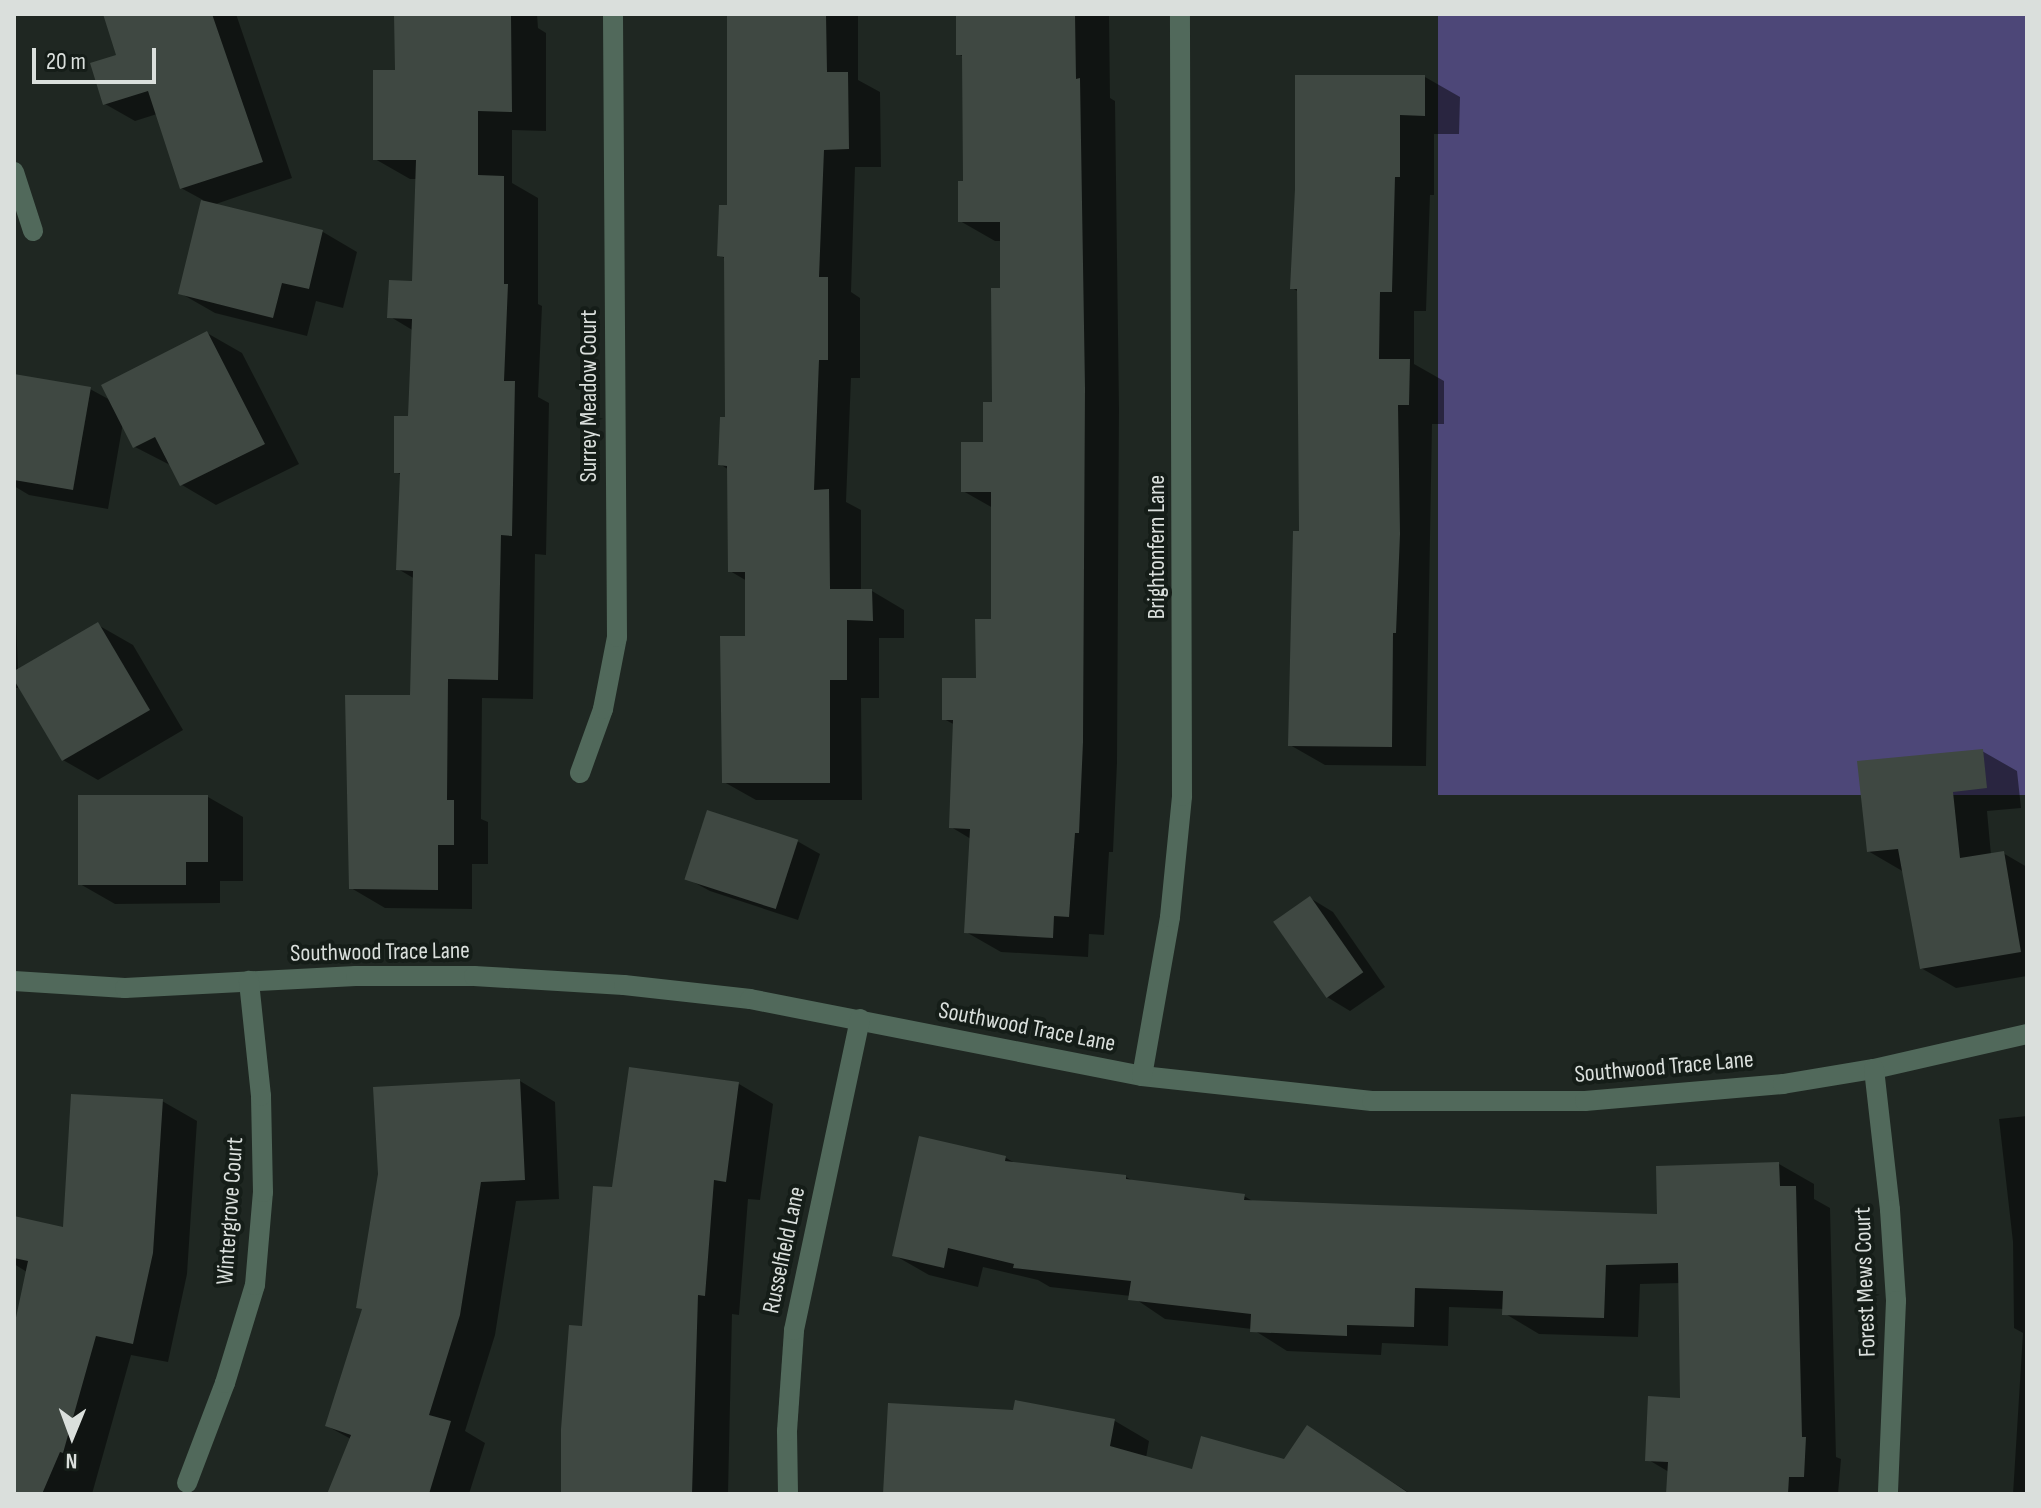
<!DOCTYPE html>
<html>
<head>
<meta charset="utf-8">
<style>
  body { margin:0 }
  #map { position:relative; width:2041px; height:1508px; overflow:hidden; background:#1f2722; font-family:"Sofia Sans Condensed",sans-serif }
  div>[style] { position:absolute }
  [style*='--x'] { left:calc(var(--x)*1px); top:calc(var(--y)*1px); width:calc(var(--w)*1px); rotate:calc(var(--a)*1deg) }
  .forest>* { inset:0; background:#4d4778; transform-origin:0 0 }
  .shadow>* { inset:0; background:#0007 }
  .building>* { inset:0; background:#3f4842; transform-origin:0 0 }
  .minor>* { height:20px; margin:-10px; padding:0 10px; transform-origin:10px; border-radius:10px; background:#51695b }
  span { translate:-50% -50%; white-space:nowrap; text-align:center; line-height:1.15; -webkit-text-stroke:8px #151d18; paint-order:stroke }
  .street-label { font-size:24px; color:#dadfdc }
  .frame { position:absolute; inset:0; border:16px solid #dadfdc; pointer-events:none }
  .north { position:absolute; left:32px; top:1396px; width:80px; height:80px; -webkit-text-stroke:6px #151d18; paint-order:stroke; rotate:181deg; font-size:22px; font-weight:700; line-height:32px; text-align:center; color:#dadfdc }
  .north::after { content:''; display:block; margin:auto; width:28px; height:36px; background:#dadfdc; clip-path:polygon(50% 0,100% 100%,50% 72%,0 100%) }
  .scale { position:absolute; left:32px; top:48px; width:124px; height:36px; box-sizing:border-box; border:4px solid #dadfdc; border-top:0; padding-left:10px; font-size:24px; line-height:28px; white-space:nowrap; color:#dadfdc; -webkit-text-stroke:6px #151d18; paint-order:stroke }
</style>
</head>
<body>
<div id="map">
  <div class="forest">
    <div style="left:1438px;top:14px;width:589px;height:781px"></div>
  </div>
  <div class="shadow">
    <div style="clip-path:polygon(105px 14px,236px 14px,292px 178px,213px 205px,323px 232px,357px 252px,343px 308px,316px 301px,307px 336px,215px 313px,180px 293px,203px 200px,181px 188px,157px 114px,135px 121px,105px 104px,118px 57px)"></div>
    <div style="clip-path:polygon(396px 14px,537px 14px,538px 28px,546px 33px,546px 131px,512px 130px,512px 183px,538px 198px,538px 304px,542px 306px,538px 397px,549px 403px,546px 555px,535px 554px,533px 699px,482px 698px,481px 819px,488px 822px,488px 864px,472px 864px,472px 909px,385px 908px,351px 888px,412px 697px,415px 579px,398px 569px,402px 475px,396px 472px,410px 418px,414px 331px,389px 316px,414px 283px,417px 179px,410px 179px,375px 159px,397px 72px)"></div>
    <div style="clip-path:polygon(729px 14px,858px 14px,858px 80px,880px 92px,881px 167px,855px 167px,851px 292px,860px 298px,860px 378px,851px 378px,846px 502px,861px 510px,861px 591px,872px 591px,904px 610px,904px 638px,879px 638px,879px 698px,861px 698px,862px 800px,756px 800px,724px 782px,747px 638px,747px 581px,730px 571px,729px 470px,720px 464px,727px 419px,726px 259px,719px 255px,729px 207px)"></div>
    <div style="clip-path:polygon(958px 14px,1109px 14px,1110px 98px,1115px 101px,1119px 409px,1117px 763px,1113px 852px,1109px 852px,1104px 935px,1089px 934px,1088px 957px,1001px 952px,966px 932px,971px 839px,951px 827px,955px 725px,944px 719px,978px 680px,993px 621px,993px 508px,963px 491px,985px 444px,994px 404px,1002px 290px,1002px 241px,995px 241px,960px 221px,965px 183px,964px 57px,958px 54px)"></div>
    <div style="clip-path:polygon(1425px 77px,1460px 97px,1459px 134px,1434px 134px,1434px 195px,1430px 195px,1426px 311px,1414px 311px,1414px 364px,1444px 381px,1444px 424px,1432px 424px,1426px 766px,1325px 765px,1290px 745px,1301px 533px,1299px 292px,1292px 288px,1297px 189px)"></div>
    <div style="clip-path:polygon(207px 333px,242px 353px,299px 464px,216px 505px,182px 485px,172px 466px,135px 447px,123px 423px,108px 509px,29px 495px,14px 486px,14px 376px,90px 389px,112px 401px)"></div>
    <div style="clip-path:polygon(14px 566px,18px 671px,98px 625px,133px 645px,183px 730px,98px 780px,63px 760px,18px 683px,18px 688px,14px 688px)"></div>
    <div style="clip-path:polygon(1982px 751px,2017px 771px,2021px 808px,1987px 811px,1991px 855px,2003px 853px,2027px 867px,2027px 976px,1956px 988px,1921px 968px,1904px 872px,1868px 851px)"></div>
    <div style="clip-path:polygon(208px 797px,243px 817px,243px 881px,220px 881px,220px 903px,115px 904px,80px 884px)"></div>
    <div style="clip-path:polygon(797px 841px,820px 854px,798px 920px,710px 891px,686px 878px)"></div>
    <div style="clip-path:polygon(1310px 898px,1333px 912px,1385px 987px,1350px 1011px,1327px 997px)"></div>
    <div style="clip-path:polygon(520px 1081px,555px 1102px,559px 1199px,516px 1201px,495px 1335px,465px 1431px,485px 1443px,469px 1494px,329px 1494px,351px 1439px,327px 1426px,364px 1310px,359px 1307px)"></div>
    <div style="clip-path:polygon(739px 1084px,773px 1104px,760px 1200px,748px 1199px,739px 1315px,732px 1314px,728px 1494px,563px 1494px,584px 1328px,614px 1189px)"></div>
    <div style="clip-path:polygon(162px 1101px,197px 1121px,187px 1274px,168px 1362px,131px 1355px,92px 1494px,14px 1494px,14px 1336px,27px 1272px,14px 1264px,14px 1218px,65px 1229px)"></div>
    <div style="clip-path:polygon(2027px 1116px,2027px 1494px,2013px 1494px,2023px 1333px,2014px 1328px,2013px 1242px,1999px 1119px)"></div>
    <div style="clip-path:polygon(921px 1138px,1006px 1158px,1017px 1164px,1126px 1177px,1135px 1182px,1244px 1196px,1256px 1203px,1659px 1216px,1779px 1164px,1814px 1184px,1814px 1199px,1830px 1208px,1836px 1457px,1841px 1459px,1838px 1494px,1668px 1494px,1669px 1472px,1647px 1459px,1682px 1400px,1681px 1283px,1640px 1284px,1638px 1337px,1539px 1334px,1504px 1313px,1505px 1309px,1449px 1307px,1448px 1346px,1382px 1343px,1381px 1355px,1287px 1351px,1252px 1329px,1165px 1319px,1131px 1296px,1050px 1287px,1038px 1280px,983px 1267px,978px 1287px,929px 1275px,894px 1255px)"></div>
    <div style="clip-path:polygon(1017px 1402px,1115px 1421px,1149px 1441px,1146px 1458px,1193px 1471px,1285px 1461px,1308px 1428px,1411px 1494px,885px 1494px,1015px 1412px)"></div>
  </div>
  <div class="building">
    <div style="clip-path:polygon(103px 14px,212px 14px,263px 162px,180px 189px,148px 91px,103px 105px,90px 63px,116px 55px)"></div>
    <div style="clip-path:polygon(394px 14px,511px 14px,512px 112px,478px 111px,478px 175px,504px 176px,504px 284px,508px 284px,504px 381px,515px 381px,512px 536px,501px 535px,498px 680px,448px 679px,447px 800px,454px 800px,454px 845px,438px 845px,438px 890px,349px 889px,345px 695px,410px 695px,413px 571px,396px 570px,400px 473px,394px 473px,394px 416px,408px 416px,412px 319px,387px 318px,389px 280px,412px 281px,416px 160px,373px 160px,373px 70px,395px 70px)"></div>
    <div style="clip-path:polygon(727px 14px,826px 14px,827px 72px,848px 72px,849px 149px,824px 150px,819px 277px,828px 277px,828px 360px,819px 360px,814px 490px,829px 489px,830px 589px,872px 589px,873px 621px,847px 620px,847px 680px,830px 680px,830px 783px,722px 783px,720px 636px,745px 636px,745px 572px,728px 572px,727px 466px,718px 465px,720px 417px,725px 417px,724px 257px,717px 256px,719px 205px,727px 205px)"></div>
    <div style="clip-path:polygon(956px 14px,1075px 14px,1076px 79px,1080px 78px,1085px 388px,1083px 742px,1079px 833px,1075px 833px,1069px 917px,1054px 916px,1053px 938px,964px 933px,970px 829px,949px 828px,953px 720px,942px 720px,942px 678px,976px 678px,975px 619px,991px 619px,991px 492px,961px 492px,961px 442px,983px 442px,983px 402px,992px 402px,991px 288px,1000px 288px,1000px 222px,958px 222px,958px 181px,963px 181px,962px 55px,956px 55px)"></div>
    <div style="clip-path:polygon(1295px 75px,1425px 75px,1425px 116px,1400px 115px,1400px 177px,1395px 177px,1392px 292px,1380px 292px,1379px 359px,1410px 359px,1409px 405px,1398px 405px,1400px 534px,1396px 633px,1393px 633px,1392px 747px,1288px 746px,1293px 531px,1299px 531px,1297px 289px,1290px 289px,1295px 189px)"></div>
    <div style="clip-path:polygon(201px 200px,323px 230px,309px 289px,282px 283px,273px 318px,178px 294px)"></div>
    <div style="clip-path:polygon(207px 331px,265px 444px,180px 486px,155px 437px,133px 448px,101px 385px)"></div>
    <div style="clip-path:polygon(14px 374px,91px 387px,73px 490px,14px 480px)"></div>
    <div style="clip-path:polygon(98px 622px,150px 710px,62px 761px,14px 680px,14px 671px)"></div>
    <div style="clip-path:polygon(1983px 749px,1987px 788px,1953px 792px,1960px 858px,2004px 851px,2021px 952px,1920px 969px,1898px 849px,1867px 852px,1857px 761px)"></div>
    <div style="clip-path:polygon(78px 795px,208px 795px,208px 862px,186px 862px,186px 885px,78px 885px)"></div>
    <div style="left:707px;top:810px;width:96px;height:73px;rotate:18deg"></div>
    <div style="left:1310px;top:896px;width:93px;height:45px;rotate:55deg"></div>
    <div style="clip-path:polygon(629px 1067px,739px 1082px,726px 1182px,714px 1180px,705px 1296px,698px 1295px,692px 1494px,561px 1494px,561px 1429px,569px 1325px,582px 1326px,593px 1186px,612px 1187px)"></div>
    <div style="clip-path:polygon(520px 1079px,525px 1180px,481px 1182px,460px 1315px,429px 1415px,451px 1421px,429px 1494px,327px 1494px,351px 1435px,325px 1426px,362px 1309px,356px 1308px,378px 1174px,373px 1087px)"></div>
    <div style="clip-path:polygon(71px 1094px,163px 1099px,153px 1253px,133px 1344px,96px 1336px,63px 1453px,60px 1452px,42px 1494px,14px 1494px,14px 1327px,28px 1261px,14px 1258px,14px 1216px,63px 1227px)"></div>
    <div style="clip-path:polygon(919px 1136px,1006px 1156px,1005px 1161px,1126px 1175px,1126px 1179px,1245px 1194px,1244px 1200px,1377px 1205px,1657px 1214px,1656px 1166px,1779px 1162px,1780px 1186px,1796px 1186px,1802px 1437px,1806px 1437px,1804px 1477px,1789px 1477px,1788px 1494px,1666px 1494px,1668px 1462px,1645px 1461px,1648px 1396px,1680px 1398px,1678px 1263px,1606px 1265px,1604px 1318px,1502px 1315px,1503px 1291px,1415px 1288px,1414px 1327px,1347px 1325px,1347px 1336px,1250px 1332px,1251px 1314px,1128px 1300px,1131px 1281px,1013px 1268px,1014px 1264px,948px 1248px,944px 1268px,892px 1256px)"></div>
    <div style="clip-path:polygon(1015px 1400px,1115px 1419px,1110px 1446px,1192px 1469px,1201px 1436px,1284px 1459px,1307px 1425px,1410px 1494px,883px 1494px,888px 1403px,1013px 1410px)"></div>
  </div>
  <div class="minor">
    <div style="--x:14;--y:172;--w:62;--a:72.1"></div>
    <div style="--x:580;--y:773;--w:68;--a:-70.2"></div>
    <div style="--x:603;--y:709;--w:73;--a:-79"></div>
    <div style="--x:617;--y:637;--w:623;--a:-90.37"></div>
    <div style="--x:14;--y:981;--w:111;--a:3.6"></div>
    <div style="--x:125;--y:988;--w:231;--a:-3"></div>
    <div style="--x:356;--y:976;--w:118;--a:0"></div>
    <div style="--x:474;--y:976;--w:150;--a:3.4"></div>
    <div style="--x:624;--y:985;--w:127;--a:6.3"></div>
    <div style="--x:750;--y:999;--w:399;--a:11.1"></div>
    <div style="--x:1142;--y:1076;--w:231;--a:6.2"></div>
    <div style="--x:1372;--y:1101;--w:213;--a:0"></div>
    <div style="--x:1585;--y:1101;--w:199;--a:-4.9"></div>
    <div style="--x:1783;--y:1084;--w:92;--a:-9.4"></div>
    <div style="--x:1874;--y:1069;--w:157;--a:-12.9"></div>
    <div style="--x:1874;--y:1069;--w:142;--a:83.5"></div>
    <div style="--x:1890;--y:1210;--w:91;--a:86.2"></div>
    <div style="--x:1896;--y:1301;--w:193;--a:92.4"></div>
    <div style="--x:1142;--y:1076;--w:161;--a:-80"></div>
    <div style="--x:1170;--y:917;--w:122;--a:-84.3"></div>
    <div style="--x:1182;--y:796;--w:782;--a:-90.15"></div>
    <div style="--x:187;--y:1483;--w:107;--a:-69.2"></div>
    <div style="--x:225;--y:1383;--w:102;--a:-73"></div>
    <div style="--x:255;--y:1285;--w:93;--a:-85.1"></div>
    <div style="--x:263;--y:1192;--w:96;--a:-91.2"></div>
    <div style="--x:261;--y:1096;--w:116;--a:-96"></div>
    <div style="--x:788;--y:1494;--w:63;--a:-90.9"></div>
    <div style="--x:787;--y:1431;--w:101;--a:-86"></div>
    <div style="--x:794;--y:1330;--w:318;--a:-78"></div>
  </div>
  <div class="street-label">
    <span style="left:589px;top:396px;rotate:-90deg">Surrey Meadow Court</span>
    <span style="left:1157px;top:547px;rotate:-90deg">Brightonfern Lane</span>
    <span style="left:380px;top:952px;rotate:-1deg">Southwood Trace Lane</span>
    <span style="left:1027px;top:1027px;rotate:11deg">Southwood Trace Lane</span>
    <span style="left:1664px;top:1067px;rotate:-5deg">Southwood Trace Lane</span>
    <span style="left:230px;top:1211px;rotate:-86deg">Wintergrove Court</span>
    <span style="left:784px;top:1250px;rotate:-78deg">Russelfield Lane</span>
    <span style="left:1865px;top:1282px;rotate:-92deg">Forest Mews Court</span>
  </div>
  <div class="frame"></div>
  <div class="north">N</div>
  <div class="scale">20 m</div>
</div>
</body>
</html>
